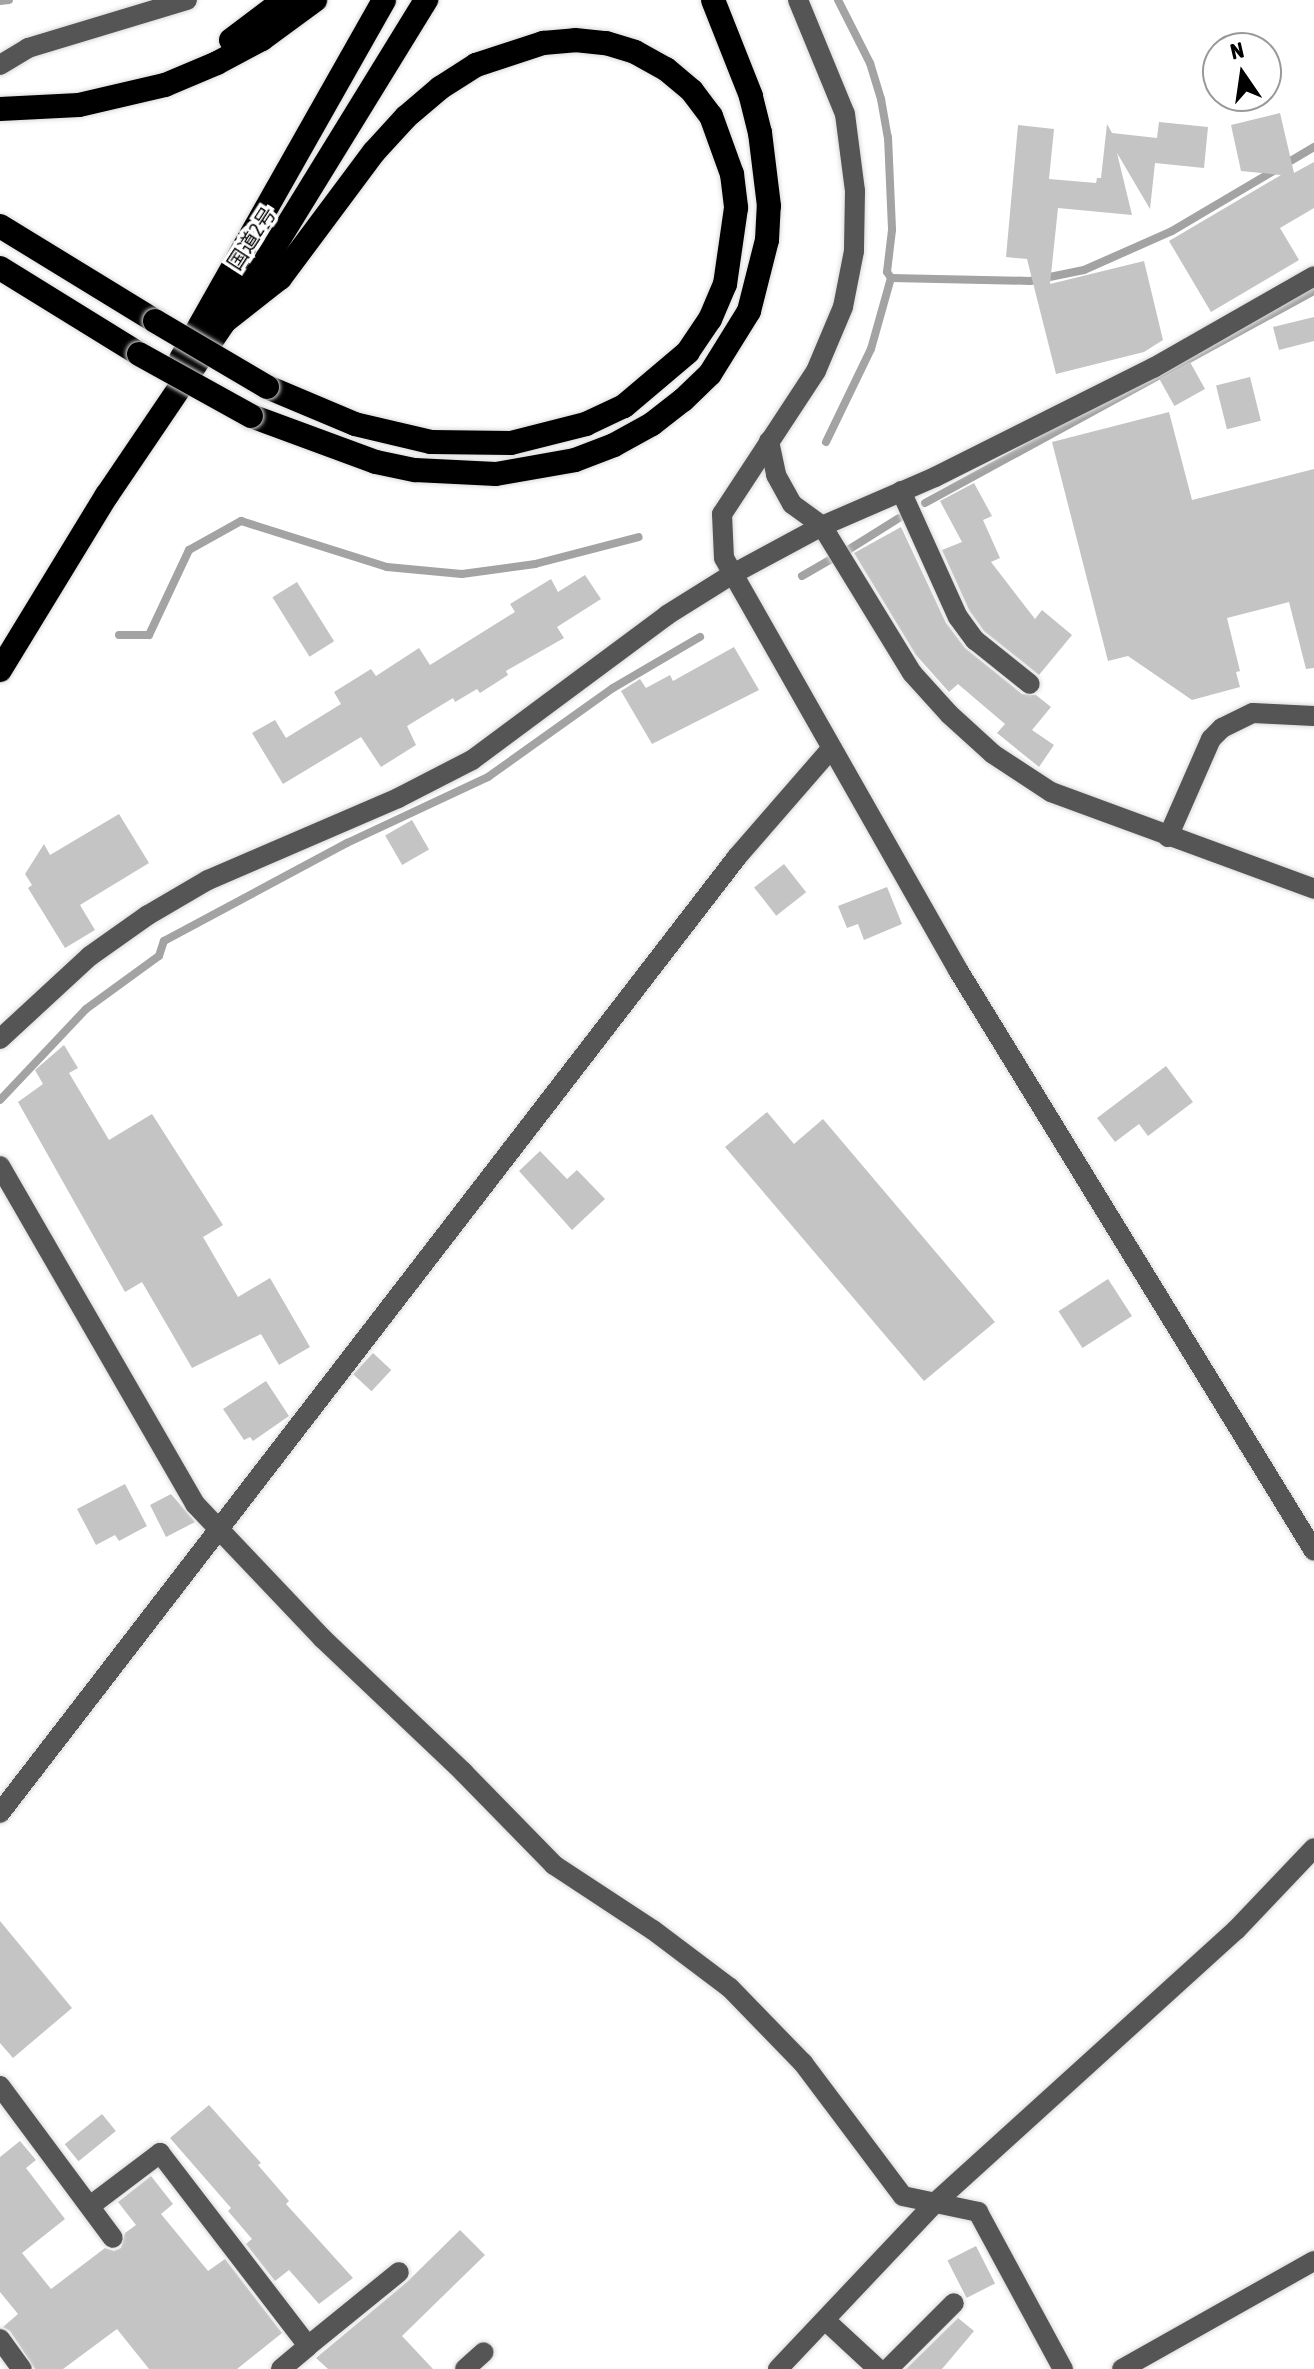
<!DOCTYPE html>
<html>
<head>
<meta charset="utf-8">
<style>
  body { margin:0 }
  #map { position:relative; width:1314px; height:2369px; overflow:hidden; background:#fff; font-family:"Asap Condensed","Noto Sans JP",sans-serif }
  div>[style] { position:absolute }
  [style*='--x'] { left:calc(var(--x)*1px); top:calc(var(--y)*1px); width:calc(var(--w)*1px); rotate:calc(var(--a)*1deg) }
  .stream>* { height:8px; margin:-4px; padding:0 4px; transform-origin:4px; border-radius:4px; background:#a3a3a3 }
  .building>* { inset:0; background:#c4c4c4; transform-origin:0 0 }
  .roads { filter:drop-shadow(0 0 2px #dbdbdb) drop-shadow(0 0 2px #dbdbdb) }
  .minor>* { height:20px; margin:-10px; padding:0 10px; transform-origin:10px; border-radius:10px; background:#555 }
  .highway>* { height:24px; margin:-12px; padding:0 12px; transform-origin:12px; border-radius:12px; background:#000 }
  .bridges { filter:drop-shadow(0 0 2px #dbdbdb) drop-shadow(0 0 2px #dbdbdb) }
  .highway-bridge>* { height:24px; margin:-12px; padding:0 12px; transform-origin:12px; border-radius:12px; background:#000 }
  span { translate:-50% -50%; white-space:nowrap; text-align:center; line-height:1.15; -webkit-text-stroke:7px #fff; paint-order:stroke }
  .street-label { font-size:20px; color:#000 }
  .north { position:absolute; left:1202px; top:32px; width:80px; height:80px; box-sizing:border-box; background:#fff; border:2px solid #999; border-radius:50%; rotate:347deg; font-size:22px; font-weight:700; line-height:32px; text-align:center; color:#000 }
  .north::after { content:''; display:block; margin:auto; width:28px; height:36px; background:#000; clip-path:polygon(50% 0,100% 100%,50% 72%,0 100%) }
</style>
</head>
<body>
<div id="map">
  <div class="stream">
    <div style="--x:838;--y:0;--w:71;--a:63.1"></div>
    <div style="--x:870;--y:63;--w:38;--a:73"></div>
    <div style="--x:881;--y:99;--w:39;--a:80"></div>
    <div style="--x:888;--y:137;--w:93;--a:87.5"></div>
    <div style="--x:892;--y:230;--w:42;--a:96.8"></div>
    <div style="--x:887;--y:272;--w:7;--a:56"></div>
    <div style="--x:0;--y:1;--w:9;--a:-6"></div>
    <div style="--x:826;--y:442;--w:103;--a:-64.2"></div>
    <div style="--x:871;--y:349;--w:74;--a:-74.3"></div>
    <div style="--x:891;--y:278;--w:139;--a:1.2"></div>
    <div style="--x:1030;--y:281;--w:55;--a:-11.5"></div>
    <div style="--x:1084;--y:270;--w:96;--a:-23.9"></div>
    <div style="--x:1172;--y:231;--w:165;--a:-30.6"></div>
    <div style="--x:925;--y:503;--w:443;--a:-28.6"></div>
    <div style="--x:848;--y:550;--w:60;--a:-32.1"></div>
    <div style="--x:802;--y:576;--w:36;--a:-30"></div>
    <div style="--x:119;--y:635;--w:30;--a:0"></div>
    <div style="--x:149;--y:635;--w:94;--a:-64.8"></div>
    <div style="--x:189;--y:550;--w:60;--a:-29.1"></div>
    <div style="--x:241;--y:521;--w:153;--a:17.5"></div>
    <div style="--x:387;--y:567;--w:75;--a:5.3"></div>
    <div style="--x:462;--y:574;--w:74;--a:-7.8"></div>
    <div style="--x:535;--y:564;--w:107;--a:-14.6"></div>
    <div style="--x:0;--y:1100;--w:125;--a:-46.6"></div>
    <div style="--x:86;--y:1009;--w:90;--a:-36"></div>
    <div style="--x:159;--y:956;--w:16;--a:-72"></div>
    <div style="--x:164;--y:941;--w:208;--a:-28.2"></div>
    <div style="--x:347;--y:843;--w:156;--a:-25.1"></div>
    <div style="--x:488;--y:777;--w:153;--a:-35.5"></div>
    <div style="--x:613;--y:688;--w:101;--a:-30.4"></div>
  </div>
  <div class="building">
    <div style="clip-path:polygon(1280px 113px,1294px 173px,1314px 162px,1314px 208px,1280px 228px,1299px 260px,1211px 312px,1169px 241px,1281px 175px,1241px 171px,1231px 125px)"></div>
    <div style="clip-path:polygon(1159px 122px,1208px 127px,1204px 168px,1155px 163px,1150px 209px,1117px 153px,1132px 215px,1058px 208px,1050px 284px,1144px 261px,1163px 340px,1144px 352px,1056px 374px,1027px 259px,1006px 257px,1018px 125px,1054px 129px,1049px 179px,1096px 183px,1097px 178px,1101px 178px,1107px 124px,1112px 133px,1157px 138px)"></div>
    <div style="clip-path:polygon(1314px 317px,1314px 341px,1279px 350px,1273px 327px)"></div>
    <div style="left:1190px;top:362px;width:31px;height:35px;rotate:61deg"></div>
    <div style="left:1250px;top:377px;width:45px;height:35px;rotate:76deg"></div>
    <div style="clip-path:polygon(1169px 412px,1192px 500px,1314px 469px,1314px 668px,1306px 669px,1289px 602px,1227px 618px,1240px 671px,1236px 672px,1240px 687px,1192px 700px,1128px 656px,1108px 661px,1052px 442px)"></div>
    <div style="clip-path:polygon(974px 483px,992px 516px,983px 520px,1000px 558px,991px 562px,1035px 619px,1042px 610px,1072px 635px,1039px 675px,984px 631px,969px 610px,942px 550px,962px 542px,940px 501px)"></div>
    <div style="clip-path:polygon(901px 527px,946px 623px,965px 648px,1022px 694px,1036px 695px,1051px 707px,1032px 730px,1054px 745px,1039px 767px,997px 733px,1005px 724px,958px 684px,949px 692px,916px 655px,854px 553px)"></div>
    <div style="clip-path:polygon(585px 575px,601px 599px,557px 627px,564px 638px,506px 671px,508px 675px,480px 693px,477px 689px,455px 702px,453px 698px,407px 726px,416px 745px,381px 767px,361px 737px,283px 784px,252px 733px,275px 720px,286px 738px,341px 704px,334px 692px,371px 669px,376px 676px,419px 648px,430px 665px,515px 612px,510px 604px,551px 579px,558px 592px)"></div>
    <div style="left:297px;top:582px;width:70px;height:29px;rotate:58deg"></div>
    <div style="clip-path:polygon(734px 647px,759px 690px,652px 744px,621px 691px,640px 679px,646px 688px,670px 675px,673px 681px)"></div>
    <div style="clip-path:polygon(119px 814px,149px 863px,80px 905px,95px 930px,65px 948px,28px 888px,32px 885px,25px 874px,44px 844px,50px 855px)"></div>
    <div style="left:412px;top:820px;width:34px;height:31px;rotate:60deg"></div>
    <div style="left:784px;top:864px;width:36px;height:38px;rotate:52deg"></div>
    <div style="clip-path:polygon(887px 887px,902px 924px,864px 940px,858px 924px,847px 928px,838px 906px)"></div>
    <div style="clip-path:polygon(64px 1045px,78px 1068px,69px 1073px,109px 1140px,152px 1114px,223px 1225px,203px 1237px,238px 1297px,270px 1278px,310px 1347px,279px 1365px,261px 1334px,192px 1368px,142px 1282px,125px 1292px,18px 1102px,43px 1084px,35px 1070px)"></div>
    <div style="clip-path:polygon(1166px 1066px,1193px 1102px,1148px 1136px,1139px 1124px,1115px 1142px,1097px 1118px)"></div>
    <div style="clip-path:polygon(767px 1112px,794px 1144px,823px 1119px,995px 1322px,924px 1381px,725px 1147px)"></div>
    <div style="clip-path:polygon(540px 1151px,567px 1179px,577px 1170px,605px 1199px,572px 1230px,519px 1171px)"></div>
    <div style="left:1108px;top:1279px;width:44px;height:59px;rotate:57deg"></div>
    <div style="left:373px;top:1353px;width:25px;height:29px;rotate:43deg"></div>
    <div style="clip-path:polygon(266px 1381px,289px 1416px,253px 1441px,250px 1437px,244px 1440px,223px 1409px)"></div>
    <div style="clip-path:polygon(125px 1484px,147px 1526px,119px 1541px,115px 1535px,96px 1545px,77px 1509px)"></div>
    <div style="clip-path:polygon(171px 1494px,195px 1522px,166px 1537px,150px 1505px)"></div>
    <div style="clip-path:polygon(0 1921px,72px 2008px,13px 2058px,0 2043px)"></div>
    <div style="clip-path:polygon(209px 2105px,261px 2163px,258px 2165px,289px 2201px,286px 2204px,353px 2278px,319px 2304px,289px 2270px,275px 2281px,246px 2244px,252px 2239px,228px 2211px,231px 2208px,170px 2138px)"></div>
    <div style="left:102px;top:2114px;width:22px;height:48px;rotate:51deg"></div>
    <div style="clip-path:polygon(20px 2141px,36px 2160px,26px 2168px,65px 2219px,22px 2253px,51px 2289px,105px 2248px,114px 2251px,121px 2248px,125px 2233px,136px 2225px,118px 2202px,151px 2176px,173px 2204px,161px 2214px,208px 2271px,225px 2259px,282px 2333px,237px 2369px,149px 2369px,117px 2329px,63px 2369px,35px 2369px,10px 2331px,3px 2327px,18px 2314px,0 2292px,0 2157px)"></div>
    <div style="clip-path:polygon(460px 2230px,485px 2255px,402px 2336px,433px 2369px,328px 2369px,316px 2358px,407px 2282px)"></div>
    <div style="left:976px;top:2246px;width:42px;height:32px;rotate:63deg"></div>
    <div style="clip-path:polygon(958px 2318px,974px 2331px,942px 2369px,906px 2369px)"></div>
  </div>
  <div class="roads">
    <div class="minor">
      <div style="--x:798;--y:0;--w:123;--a:67.6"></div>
      <div style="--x:845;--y:114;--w:78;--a:82.6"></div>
      <div style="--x:855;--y:191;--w:60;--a:91"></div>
      <div style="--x:854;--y:251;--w:57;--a:101.1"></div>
      <div style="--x:843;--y:307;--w:69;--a:112.9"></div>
      <div style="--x:816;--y:371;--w:171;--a:123.3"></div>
      <div style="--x:722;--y:514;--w:44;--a:87.4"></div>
      <div style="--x:724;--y:558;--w:474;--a:60.4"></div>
      <div style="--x:958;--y:970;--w:681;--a:58.5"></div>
      <div style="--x:0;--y:65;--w:33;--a:-31"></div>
      <div style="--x:28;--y:48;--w:166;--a:-16.8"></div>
      <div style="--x:769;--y:441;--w:35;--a:78"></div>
      <div style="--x:776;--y:475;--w:33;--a:61"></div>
      <div style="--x:792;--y:504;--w:37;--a:36"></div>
      <div style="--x:822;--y:526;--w:172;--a:58.5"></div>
      <div style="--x:912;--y:673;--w:55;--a:47.9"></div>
      <div style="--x:949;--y:714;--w:59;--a:42.3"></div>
      <div style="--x:993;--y:754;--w:69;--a:33.2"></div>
      <div style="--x:1051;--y:792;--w:280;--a:20.2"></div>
      <div style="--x:901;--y:491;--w:138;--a:65.7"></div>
      <div style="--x:958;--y:617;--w:29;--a:54"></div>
      <div style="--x:975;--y:640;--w:70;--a:38.7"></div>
      <div style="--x:1168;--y:837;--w:107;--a:-66.3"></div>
      <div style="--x:1211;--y:739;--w:16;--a:-45"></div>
      <div style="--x:1222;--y:728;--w:34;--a:-26"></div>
      <div style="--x:1253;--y:713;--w:61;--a:2.8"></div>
      <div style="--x:0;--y:1039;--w:122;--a:-42.7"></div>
      <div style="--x:90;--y:956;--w:71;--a:-35.3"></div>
      <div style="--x:148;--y:915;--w:69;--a:-30.3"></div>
      <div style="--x:208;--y:880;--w:207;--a:-23.3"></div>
      <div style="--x:398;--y:798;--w:83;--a:-27.2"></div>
      <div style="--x:472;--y:760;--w:243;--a:-36.6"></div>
      <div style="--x:667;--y:615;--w:75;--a:-32"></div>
      <div style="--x:731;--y:575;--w:103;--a:-28.3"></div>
      <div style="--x:822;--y:526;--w:123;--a:-23.4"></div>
      <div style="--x:935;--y:477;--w:244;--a:-26.6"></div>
      <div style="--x:1153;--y:368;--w:185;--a:-29.7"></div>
      <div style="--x:0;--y:1166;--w:390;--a:60"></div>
      <div style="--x:195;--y:1504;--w:185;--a:46.5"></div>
      <div style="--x:322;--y:1638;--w:195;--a:43.5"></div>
      <div style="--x:463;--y:1772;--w:130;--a:45.6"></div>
      <div style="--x:554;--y:1865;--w:118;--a:33.3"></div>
      <div style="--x:653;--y:1930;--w:96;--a:37"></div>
      <div style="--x:730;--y:1988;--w:105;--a:45.8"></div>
      <div style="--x:803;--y:2063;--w:166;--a:53.1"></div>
      <div style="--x:903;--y:2196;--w:77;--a:12"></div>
      <div style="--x:978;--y:2212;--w:179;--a:61.6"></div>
      <div style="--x:0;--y:1813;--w:1207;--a:-52.37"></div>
      <div style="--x:737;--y:857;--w:143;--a:-49"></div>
      <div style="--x:0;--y:2086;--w:189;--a:53.4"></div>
      <div style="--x:90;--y:2206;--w:88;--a:-37.1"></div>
      <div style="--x:160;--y:2153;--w:243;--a:52.5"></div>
      <div style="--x:308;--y:2346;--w:117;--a:-39.1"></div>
      <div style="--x:825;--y:2320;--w:72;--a:42.8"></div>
      <div style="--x:0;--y:2339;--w:37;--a:54"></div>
      <div style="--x:281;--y:2369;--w:35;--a:-40"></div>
      <div style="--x:465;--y:2369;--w:25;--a:-42"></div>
      <div style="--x:778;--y:2369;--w:231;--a:-46.6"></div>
      <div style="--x:937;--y:2201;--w:404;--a:-42.2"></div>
      <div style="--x:1236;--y:1930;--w:113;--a:-46.4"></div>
      <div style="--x:888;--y:2369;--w:93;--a:-45"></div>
      <div style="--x:1122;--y:2369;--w:220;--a:-29.4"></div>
    </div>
    <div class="highway">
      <div style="--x:231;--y:40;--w:66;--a:-37"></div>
      <div style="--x:0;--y:109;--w:79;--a:-2.9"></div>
      <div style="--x:79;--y:105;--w:88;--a:-13.1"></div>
      <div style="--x:165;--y:85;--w:56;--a:-22.9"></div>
      <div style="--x:217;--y:63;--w:51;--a:-28.1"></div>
      <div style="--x:262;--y:39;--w:66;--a:-36.3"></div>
      <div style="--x:0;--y:226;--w:182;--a:31.5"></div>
      <div style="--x:0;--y:268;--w:163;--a:31.7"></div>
      <div style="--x:224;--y:322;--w:71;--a:-38.2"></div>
      <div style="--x:280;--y:278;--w:157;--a:-53.3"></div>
      <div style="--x:374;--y:152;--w:47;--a:-47.6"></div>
      <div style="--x:406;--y:117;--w:45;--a:-40.5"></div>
      <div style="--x:440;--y:88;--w:43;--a:-32.6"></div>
      <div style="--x:476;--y:65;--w:71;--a:-18.2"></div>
      <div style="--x:543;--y:43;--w:32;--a:-5"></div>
      <div style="--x:575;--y:40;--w:31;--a:6"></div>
      <div style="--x:606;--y:43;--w:30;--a:17"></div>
      <div style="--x:635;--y:52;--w:35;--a:29"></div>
      <div style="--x:666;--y:69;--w:34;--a:40"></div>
      <div style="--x:692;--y:91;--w:31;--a:53"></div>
      <div style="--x:711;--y:116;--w:62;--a:70.1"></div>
      <div style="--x:732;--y:174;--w:34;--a:83"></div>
      <div style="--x:736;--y:208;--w:77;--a:98.2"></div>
      <div style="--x:725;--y:284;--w:38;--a:113"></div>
      <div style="--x:710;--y:319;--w:40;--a:124"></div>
      <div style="--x:688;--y:352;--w:84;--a:139.8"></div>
      <div style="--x:624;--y:406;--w:42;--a:154.7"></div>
      <div style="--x:586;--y:424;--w:77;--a:165.8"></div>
      <div style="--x:511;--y:443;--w:80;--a:-179.3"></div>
      <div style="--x:431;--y:442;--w:78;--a:-166.7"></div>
      <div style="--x:355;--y:424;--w:95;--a:-157.2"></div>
      <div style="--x:181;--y:359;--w:412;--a:-60.5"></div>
      <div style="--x:251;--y:416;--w:133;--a:20.2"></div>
      <div style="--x:376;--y:462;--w:40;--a:12"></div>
      <div style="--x:415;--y:470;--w:81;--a:2.8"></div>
      <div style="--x:496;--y:474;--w:80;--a:-10"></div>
      <div style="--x:575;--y:460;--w:42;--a:-21"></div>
      <div style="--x:614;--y:445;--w:43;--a:-28.9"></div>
      <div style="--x:652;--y:424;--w:39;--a:-38"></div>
      <div style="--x:683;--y:400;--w:37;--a:-44"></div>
      <div style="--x:710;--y:374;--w:74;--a:-58.2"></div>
      <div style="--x:749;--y:311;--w:73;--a:-75.8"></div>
      <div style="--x:767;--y:240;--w:34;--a:-87"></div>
      <div style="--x:769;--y:206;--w:74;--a:-97"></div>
      <div style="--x:760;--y:133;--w:38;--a:-104"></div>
      <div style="--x:751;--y:96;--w:103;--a:-111.6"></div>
      <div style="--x:0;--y:670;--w:205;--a:-58.6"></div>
      <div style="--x:107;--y:495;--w:287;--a:-55.9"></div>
      <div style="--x:268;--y:257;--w:302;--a:-58.4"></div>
    </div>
  </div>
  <div class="bridges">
    <div class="highway-bridge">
      <div style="--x:155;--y:321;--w:130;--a:30.5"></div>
      <div style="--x:139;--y:354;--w:128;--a:29"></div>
    </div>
  </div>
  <div class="street-label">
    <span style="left:251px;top:238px;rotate:-57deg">国道2号</span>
  </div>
  <div class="north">N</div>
</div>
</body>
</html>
